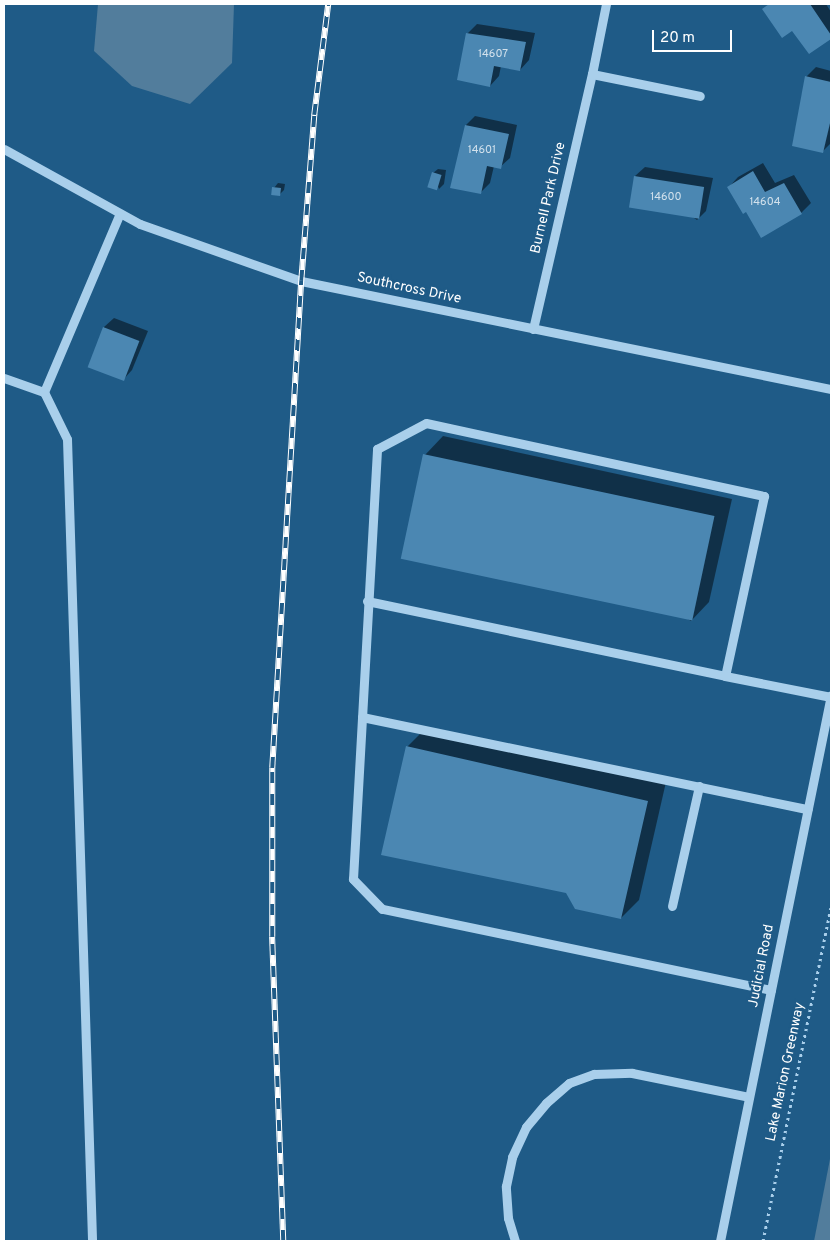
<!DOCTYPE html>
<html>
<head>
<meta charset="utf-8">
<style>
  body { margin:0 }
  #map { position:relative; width:835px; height:1245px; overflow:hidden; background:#1f5b87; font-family:Overpass,sans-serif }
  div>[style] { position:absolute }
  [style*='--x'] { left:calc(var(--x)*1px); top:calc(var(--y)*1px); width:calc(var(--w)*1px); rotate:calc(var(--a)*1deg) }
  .water>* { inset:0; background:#527d9c }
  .shadow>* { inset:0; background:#0007 }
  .building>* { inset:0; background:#4b87b2; transform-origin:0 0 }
  .path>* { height:3px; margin-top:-1.5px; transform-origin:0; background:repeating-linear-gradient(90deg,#a9cfeb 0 2.5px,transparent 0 6.5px) }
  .minor>* { height:9px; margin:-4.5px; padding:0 4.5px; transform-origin:4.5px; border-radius:4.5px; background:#a9cfeb }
  .rail>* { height:5.5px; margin-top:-2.75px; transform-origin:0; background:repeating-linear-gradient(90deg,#1f5b87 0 11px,#fff 0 22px); box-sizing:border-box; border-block:1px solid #fff }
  span { translate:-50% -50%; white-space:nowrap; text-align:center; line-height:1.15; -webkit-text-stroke:4.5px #1f5b87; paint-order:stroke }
  .number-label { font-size:11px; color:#d2e1ec }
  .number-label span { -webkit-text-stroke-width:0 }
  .street-label { font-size:14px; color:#fff }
  .frame { position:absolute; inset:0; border:5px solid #fff; pointer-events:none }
  .scale { position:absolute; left:652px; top:30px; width:80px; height:22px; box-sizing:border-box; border:2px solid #fff; border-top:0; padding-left:6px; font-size:15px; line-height:18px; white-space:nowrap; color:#fff; -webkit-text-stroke:4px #1f5b87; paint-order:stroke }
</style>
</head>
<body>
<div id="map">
  <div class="water">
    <div style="clip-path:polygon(98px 4px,234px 4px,232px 63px,190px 104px,132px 86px,94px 51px)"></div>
    <div style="clip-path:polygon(831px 1154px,831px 1241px,814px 1241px)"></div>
  </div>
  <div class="shadow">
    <div style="clip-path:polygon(769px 4px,826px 4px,831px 12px,831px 37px,809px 53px,793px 30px,764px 9px)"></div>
    <div style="clip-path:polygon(477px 24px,535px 33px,529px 60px,520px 70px,501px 66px,499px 76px,490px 86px,467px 34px)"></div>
    <div style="clip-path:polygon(816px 67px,831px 71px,831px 143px,823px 151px,806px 77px)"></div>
    <div style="clip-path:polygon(475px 116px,517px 125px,510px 158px,500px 167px,494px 166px,490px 183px,480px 193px,466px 125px)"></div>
    <div style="clip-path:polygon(763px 163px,775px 183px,794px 175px,811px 203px,801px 213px,747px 210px,729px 187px,738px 177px)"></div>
    <div style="clip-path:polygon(645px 167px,713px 178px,706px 211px,697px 220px,635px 176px)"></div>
    <div style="clip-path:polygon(438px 169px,446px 170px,444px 184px,439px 189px,433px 173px)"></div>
    <div style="clip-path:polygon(278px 183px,285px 184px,284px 190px,279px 195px,274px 188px)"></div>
    <div style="clip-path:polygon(114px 318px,148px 331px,132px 370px,123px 380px,89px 366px,104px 327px)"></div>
    <div style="clip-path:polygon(443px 436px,732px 499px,709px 602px,691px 621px,425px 455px)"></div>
    <div style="clip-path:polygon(425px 729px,666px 782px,639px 900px,621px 918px,567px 892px,407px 747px)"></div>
  </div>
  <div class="building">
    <div style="clip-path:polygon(769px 4px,810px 4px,831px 35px,831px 39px,809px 54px,792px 31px,782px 38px,762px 9px)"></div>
    <div style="clip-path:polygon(466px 33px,526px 42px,520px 71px,494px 66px,490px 87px,457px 80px)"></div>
    <div style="clip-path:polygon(805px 76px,831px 82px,831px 119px,823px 153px,792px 146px)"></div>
    <div style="clip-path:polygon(465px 125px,509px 134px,501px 169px,487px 166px,481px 194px,450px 188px)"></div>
    <div style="clip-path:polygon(753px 171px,765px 192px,784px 183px,802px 214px,761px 238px,746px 212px,743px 214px,727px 187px)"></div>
    <div style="left:432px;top:172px;width:10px;height:16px;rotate:17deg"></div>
    <div style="left:634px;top:176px;width:71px;height:32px;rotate:9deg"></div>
    <div style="left:272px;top:187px;width:9px;height:8px;rotate:6deg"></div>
    <div style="left:103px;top:327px;width:39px;height:43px;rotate:21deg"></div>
    <div style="left:423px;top:454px;width:298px;height:107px;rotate:12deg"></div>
    <div style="clip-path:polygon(406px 746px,648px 801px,621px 919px,575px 909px,566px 893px,381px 855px)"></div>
  </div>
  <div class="path">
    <div style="--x:763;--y:1241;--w:340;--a:-78.5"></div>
  </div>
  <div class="minor">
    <div style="--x:592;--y:74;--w:110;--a:11.5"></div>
    <div style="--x:4;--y:149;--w:155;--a:28.9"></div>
    <div style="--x:140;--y:224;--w:171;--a:19.5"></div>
    <div style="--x:301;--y:281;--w:541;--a:11.52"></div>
    <div style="--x:533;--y:329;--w:262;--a:-77"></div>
    <div style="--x:592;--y:74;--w:71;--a:-78.7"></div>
    <div style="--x:4;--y:378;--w:42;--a:19.3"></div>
    <div style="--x:44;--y:392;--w:52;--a:63.9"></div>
    <div style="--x:67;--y:439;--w:802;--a:88.21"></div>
    <div style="--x:44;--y:392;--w:194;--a:-67"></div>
    <div style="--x:367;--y:601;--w:366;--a:11.8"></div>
    <div style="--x:362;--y:717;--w:455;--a:11.7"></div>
    <div style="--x:672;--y:906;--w:123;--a:-77.3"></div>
    <div style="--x:771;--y:990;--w:397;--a:-168.2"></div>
    <div style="--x:382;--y:909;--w:42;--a:-134"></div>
    <div style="--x:353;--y:879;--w:431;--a:-86.8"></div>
    <div style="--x:377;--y:449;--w:55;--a:-28"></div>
    <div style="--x:426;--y:423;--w:346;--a:12.2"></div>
    <div style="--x:764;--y:496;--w:184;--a:102.2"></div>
    <div style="--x:725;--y:676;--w:108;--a:11.2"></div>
    <div style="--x:515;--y:1241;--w:24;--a:-107"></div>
    <div style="--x:508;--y:1218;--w:32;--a:-94"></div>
    <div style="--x:506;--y:1186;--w:30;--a:-78"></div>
    <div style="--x:512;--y:1157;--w:33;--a:-65"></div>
    <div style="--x:526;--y:1127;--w:31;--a:-50"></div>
    <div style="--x:546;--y:1103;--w:30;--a:-41"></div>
    <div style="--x:569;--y:1083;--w:27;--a:-20"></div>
    <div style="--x:594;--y:1074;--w:38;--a:-2"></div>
    <div style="--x:632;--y:1073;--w:119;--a:11.6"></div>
    <div style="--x:720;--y:1241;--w:557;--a:-78.51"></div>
  </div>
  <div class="rail">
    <div style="--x:283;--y:1241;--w:304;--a:-92.1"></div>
    <div style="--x:272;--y:937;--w:169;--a:-90"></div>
    <div style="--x:272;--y:768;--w:488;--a:-86.6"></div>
    <div style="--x:301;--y:281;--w:167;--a:-85.5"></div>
    <div style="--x:314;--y:115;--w:112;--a:-82.8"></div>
  </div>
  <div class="number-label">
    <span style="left:493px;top:54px">14607</span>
    <span style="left:482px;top:150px">14601</span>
    <span style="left:666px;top:197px">14600</span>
    <span style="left:765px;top:202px">14604</span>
  </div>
  <div class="street-label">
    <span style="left:549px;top:198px;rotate:-77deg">Burnell Park Drive</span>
    <span style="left:409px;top:289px;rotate:12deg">Southcross Drive</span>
    <span style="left:762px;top:966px;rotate:-79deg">Judicial Road</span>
    <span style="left:786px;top:1072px;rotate:-78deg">Lake Marion Greenway</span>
  </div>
  <div class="frame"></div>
  <div class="scale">20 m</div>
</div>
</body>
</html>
